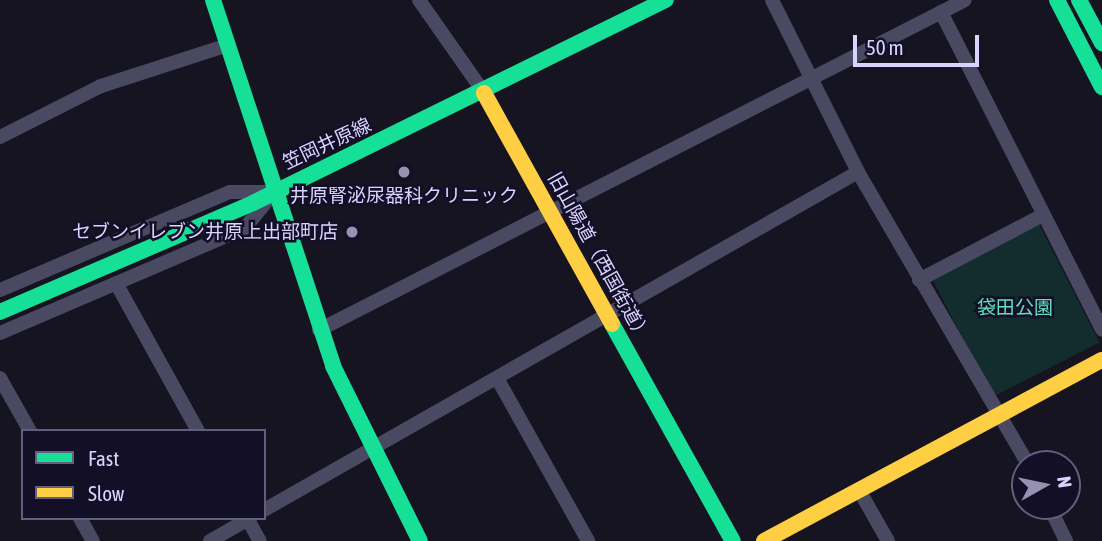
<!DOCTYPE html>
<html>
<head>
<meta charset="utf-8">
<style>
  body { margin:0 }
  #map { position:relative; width:1102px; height:541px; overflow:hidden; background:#161421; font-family:"Asap Condensed","Noto Sans JP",sans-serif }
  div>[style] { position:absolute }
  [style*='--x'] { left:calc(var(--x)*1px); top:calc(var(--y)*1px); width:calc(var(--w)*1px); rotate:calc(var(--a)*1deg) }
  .green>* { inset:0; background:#132c2d; transform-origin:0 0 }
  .street>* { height:14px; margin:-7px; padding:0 7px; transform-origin:7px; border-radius:7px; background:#4a4962 }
  .fast>* { height:16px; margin:-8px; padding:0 8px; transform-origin:8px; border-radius:8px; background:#16e098 }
  .slow>* { height:16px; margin:-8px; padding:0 8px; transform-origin:8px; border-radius:8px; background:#ffcf43 }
  .dots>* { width:19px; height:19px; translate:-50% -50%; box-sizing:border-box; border:4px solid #130f26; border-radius:50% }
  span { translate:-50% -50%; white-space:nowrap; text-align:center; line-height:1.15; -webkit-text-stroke:5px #130f26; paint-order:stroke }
  .street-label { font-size:19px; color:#d9d4ff }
  .poi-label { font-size:19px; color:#d9d4ff }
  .right { translate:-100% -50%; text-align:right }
  .park-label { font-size:19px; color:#5fe0c0 }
  .legend { position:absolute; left:21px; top:429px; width:245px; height:91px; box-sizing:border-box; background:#130f26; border:2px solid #625e7d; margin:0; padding:9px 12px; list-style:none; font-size:21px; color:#d9d4ff }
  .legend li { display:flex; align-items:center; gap:14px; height:35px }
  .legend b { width:35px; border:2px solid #625e7d }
  .north { position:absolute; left:1011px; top:450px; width:70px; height:70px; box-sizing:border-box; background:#130f26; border:2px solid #625e7d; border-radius:50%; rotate:81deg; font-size:19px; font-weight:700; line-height:28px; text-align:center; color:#d9d4ff }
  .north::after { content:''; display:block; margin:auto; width:24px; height:32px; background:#9591b1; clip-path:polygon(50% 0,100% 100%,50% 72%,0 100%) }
  .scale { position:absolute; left:853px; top:35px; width:126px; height:32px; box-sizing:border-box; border:4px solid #d9d4ff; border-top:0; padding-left:9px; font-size:21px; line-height:24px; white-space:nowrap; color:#d9d4ff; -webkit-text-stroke:5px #130f26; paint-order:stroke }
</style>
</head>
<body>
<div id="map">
  <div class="green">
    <div style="left:1039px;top:224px;width:133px;height:120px;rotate:63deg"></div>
  </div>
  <div class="street">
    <div style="--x:419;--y:0;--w:113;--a:55"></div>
    <div style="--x:772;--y:0;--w:192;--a:63.4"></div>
    <div style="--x:858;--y:172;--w:338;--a:59.8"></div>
    <div style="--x:941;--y:12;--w:356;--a:63.1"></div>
    <div style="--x:0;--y:137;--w:113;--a:-26.8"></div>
    <div style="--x:101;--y:86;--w:133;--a:-17.9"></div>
    <div style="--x:919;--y:280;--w:140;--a:-27.7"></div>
    <div style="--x:116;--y:283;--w:169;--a:61"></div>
    <div style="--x:0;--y:290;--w:250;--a:-23.1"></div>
    <div style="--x:230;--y:192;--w:38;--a:0"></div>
    <div style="--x:319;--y:330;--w:725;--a:-27.06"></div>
    <div style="--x:0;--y:333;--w:267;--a:-23.2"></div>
    <div style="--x:245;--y:228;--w:36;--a:-51"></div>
    <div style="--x:0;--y:378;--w:61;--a:60.5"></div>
    <div style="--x:497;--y:378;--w:187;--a:60.8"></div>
    <div style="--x:859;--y:490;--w:59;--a:60.4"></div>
    <div style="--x:1049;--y:506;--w:39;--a:64"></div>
    <div style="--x:264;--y:510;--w:683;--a:-29.64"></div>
    <div style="--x:80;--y:518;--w:26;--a:61"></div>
    <div style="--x:247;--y:518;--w:26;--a:61"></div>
    <div style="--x:210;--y:541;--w:46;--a:-29.9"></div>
  </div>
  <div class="fast">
    <div style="--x:213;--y:0;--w:385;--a:71.8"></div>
    <div style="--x:333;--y:366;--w:195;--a:63.6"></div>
    <div style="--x:1057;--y:0;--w:98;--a:62.7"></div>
    <div style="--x:1079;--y:0;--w:49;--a:61.9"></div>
    <div style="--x:0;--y:312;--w:275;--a:-23.3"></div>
    <div style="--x:253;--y:203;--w:460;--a:-26.2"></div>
    <div style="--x:612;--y:324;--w:248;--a:60.9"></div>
  </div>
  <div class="slow">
    <div style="--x:484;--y:93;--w:264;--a:61"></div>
    <div style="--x:764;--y:541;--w:383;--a:-28.2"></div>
  </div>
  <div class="dots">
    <div style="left:404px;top:172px;background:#9591b1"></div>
    <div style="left:352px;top:232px;background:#9591b1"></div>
  </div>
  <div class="street-label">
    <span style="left:327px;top:144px;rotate:-25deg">笠岡井原線</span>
    <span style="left:599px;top:257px;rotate:61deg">旧山陽道（西国街道）</span>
  </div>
  <div class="poi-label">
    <span style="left:404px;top:196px">井原腎泌尿器科クリニック</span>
    <span class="right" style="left:338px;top:232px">セブンイレブン井原上出部町店</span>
  </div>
  <div class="park-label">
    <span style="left:1015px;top:308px">袋田公園</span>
  </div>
  <ul class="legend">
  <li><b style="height:9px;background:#16e098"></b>Fast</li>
  <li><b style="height:9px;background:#ffcf43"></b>Slow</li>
  </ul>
  <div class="north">N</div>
  <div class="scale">50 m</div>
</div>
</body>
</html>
